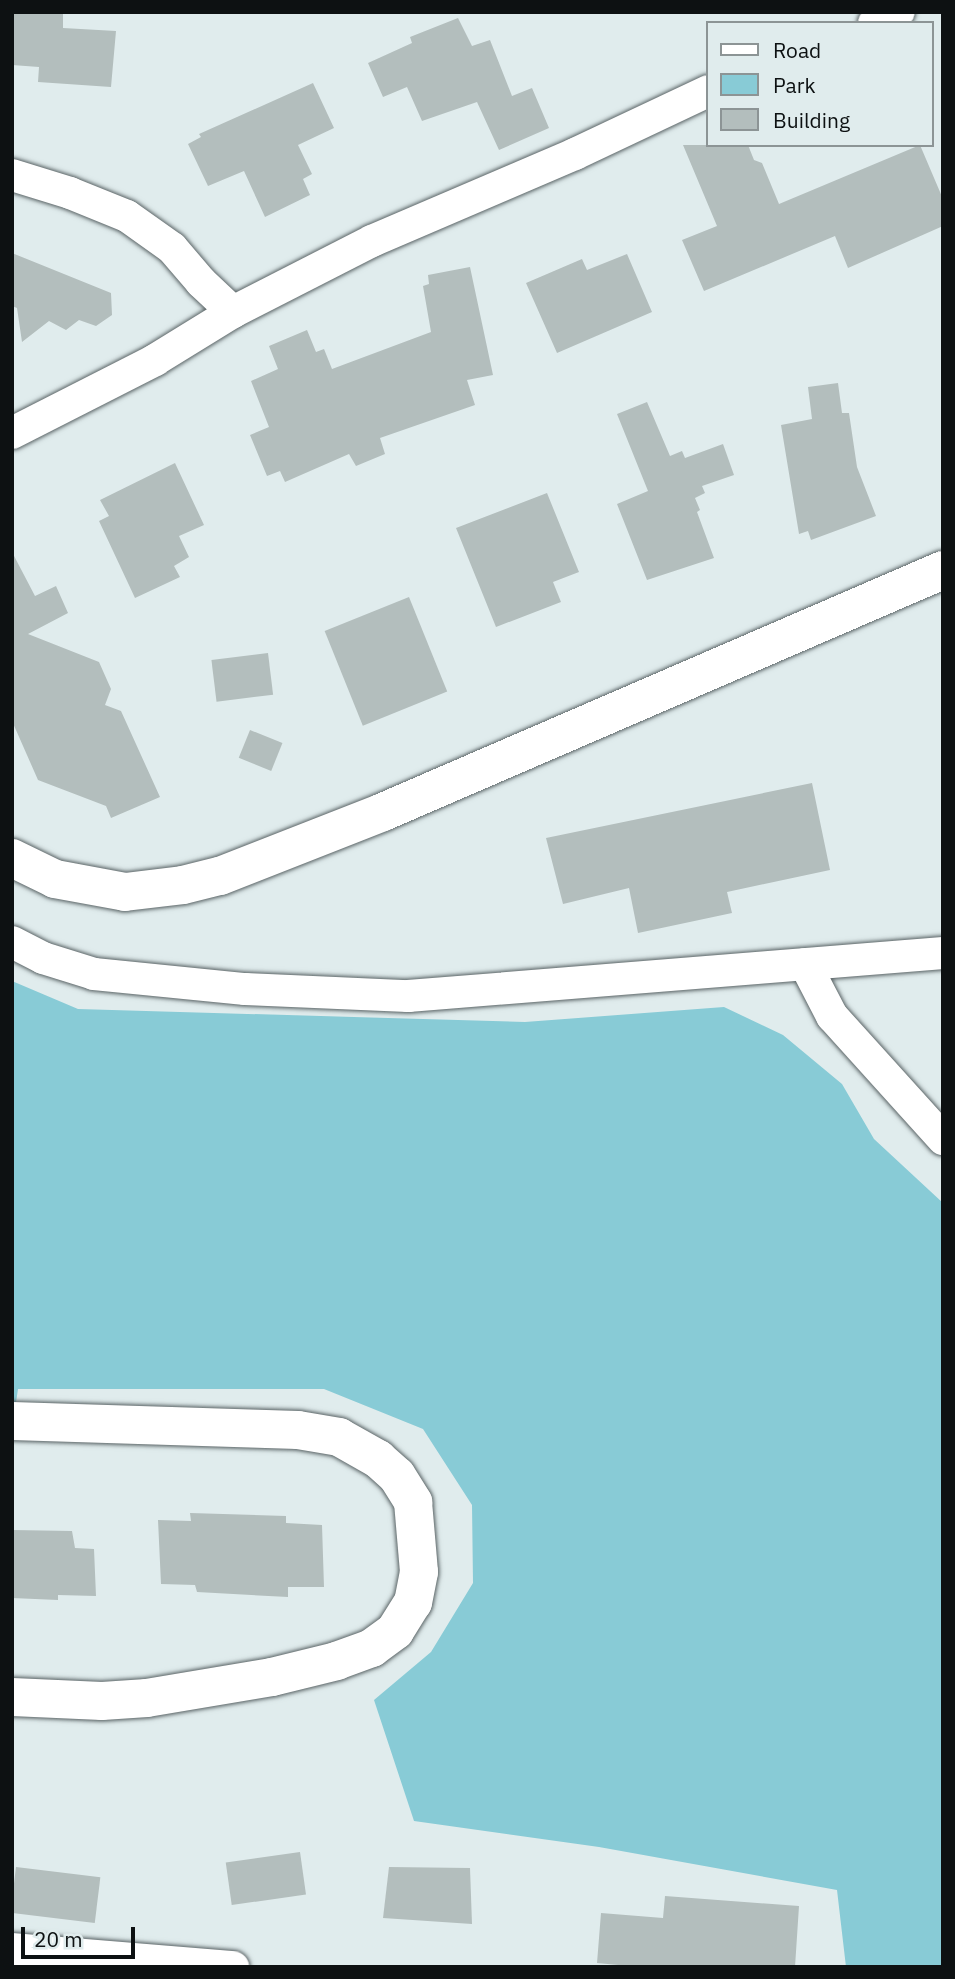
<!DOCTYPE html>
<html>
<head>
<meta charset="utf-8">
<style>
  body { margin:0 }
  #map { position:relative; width:955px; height:1979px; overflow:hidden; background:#e0eced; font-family:"IBM Plex Sans",sans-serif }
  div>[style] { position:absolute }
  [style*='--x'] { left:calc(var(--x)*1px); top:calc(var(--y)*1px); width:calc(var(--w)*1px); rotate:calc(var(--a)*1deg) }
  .green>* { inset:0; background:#88cbd6 }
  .building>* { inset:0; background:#b3bebd; transform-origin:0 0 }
  .roads { filter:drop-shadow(0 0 2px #5a6466) drop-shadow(0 0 2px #5a6466) }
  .minor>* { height:32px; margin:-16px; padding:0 16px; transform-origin:16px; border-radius:16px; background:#fff }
  .secondary>* { height:38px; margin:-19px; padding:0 19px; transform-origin:19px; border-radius:19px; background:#fff }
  span { translate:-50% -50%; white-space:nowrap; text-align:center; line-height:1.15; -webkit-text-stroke:7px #e0eced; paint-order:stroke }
  .frame { position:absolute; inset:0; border:14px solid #0d1112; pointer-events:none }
  .legend { position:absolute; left:706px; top:21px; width:228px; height:126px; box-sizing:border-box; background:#e0eced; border:2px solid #8c9495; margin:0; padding:9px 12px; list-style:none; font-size:21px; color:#0d1112 }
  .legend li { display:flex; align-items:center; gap:14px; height:35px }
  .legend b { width:35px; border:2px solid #8c9495 }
  .scale { position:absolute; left:21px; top:1927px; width:114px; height:32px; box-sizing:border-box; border:4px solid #0d1112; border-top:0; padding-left:9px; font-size:21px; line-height:24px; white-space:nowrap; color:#0d1112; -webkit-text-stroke:5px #e0eced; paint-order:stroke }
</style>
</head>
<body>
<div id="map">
  <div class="green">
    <div style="clip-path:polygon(12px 981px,78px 1009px,525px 1022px,724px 1007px,783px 1035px,842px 1084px,874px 1139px,943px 1203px,943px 1967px,846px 1967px,837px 1890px,599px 1847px,414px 1821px,374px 1700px,431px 1652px,473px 1583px,472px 1505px,423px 1429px,324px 1389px,18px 1389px,12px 1430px)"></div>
  </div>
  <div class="building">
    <div style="clip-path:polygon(12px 12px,63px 12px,63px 28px,116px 31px,111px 87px,38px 82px,39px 67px,12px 65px)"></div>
    <div style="clip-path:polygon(458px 18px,472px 46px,490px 40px,512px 96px,532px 88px,549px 128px,499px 150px,477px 102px,422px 121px,407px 87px,383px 97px,368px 63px,412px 43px,410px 37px)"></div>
    <div style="clip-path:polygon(313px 83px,334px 128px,298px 145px,312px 174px,303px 179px,310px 195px,265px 217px,244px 171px,208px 186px,188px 144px,201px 137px,199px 134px)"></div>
    <div style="clip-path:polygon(683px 145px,748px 145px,754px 160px,762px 163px,779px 204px,920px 145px,943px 199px,943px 226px,848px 268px,835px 236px,704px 291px,682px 240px,717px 226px)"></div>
    <div style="clip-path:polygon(12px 253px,111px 293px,112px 315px,96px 326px,79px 320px,66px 330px,49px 321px,22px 342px,17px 308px,12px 306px)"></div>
    <div style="clip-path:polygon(627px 254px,652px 312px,557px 353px,526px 283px,582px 259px,587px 270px)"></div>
    <div style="clip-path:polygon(470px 267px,493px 375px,467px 380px,475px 405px,380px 438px,385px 454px,356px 466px,349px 454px,285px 482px,280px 471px,267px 476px,250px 435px,269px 427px,251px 381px,278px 369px,269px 346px,307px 330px,316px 352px,324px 349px,332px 369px,431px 332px,423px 286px,429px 284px,428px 275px)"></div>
    <div style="clip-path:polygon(838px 383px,842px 413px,849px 413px,857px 467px,876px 516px,811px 540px,808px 531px,799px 534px,781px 425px,812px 419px,808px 387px)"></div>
    <div style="clip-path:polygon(647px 402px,670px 456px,682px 451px,685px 458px,723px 444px,734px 475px,702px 486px,705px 493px,695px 498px,700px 510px,697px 512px,714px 558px,647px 580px,617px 504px,648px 491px,617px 414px)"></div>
    <div style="clip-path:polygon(175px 463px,204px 525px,179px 536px,189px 557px,174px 566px,180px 577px,135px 598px,99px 521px,109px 516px,100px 500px)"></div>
    <div style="clip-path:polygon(547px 493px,579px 572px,553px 582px,561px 602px,496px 627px,456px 528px)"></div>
    <div style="clip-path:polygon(12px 552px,35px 596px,56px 586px,68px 613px,28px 634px,99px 662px,111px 689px,105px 705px,121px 711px,160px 797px,111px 818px,106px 806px,38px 780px,12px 721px)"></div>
    <div style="left:409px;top:597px;width:102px;height:91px;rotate:68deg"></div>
    <div style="left:268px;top:653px;width:42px;height:57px;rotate:83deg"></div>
    <div style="left:250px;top:730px;width:35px;height:30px;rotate:22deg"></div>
    <div style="clip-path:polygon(812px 783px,830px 870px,727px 892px,732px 913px,638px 933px,629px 888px,563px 904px,546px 838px)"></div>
    <div style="clip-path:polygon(190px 1513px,286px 1516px,286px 1523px,322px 1525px,324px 1587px,288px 1587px,288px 1597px,197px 1592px,195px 1585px,161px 1584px,158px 1520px,191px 1521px)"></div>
    <div style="clip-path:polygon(12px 1530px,72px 1531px,75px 1548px,94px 1549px,96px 1596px,58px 1595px,58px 1600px,12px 1598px)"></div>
    <div style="left:300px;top:1852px;width:43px;height:75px;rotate:82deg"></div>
    <div style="left:16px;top:1867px;width:85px;height:46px;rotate:7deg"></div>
    <div style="clip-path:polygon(389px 1867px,470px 1868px,472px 1924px,383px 1918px)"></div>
    <div style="clip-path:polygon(665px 1896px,799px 1906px,795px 1967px,639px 1967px,597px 1963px,601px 1913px,663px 1918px)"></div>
  </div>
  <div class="roads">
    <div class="minor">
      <div style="--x:874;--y:23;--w:27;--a:-24"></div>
      <div style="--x:12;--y:175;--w:61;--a:17.2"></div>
      <div style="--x:70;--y:193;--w:61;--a:22"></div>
      <div style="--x:127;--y:216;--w:55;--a:35.4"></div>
      <div style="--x:172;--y:248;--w:45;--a:49.5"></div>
      <div style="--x:201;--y:282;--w:44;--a:43.2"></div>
      <div style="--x:12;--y:433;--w:161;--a:-27"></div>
      <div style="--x:155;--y:360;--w:92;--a:-31.6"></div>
      <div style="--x:233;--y:312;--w:156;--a:-27.1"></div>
      <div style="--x:372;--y:241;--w:221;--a:-23.2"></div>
      <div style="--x:575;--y:154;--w:147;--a:-25.3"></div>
      <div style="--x:12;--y:942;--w:35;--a:27"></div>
      <div style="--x:43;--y:958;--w:53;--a:17.4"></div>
      <div style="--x:94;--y:974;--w:152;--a:5.7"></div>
      <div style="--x:245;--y:989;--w:163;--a:2.5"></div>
      <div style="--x:408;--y:996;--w:537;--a:-4.6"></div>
      <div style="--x:805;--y:964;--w:59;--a:62.6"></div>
      <div style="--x:832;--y:1016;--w:166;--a:47.9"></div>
      <div style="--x:12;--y:1949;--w:222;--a:4.7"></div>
    </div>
    <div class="secondary">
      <div style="--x:12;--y:858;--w:48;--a:26"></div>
      <div style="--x:55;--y:879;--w:71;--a:10.5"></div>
      <div style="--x:125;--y:892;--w:58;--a:-6.9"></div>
      <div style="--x:183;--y:885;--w:38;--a:-14"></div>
      <div style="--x:220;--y:876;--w:175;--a:-21.4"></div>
      <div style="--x:383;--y:812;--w:610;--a:-23.37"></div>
      <div style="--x:12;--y:1421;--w:286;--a:1.8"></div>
      <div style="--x:298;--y:1430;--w:42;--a:9.7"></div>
      <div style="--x:339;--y:1437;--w:45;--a:29.4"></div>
      <div style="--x:378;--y:1459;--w:25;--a:42"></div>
      <div style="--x:397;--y:1476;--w:31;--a:58"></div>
      <div style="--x:413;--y:1502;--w:70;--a:85.1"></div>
      <div style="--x:419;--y:1572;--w:31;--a:101"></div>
      <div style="--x:413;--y:1602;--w:34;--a:122"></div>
      <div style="--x:395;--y:1631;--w:29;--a:144"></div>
      <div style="--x:372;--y:1648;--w:37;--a:160"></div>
      <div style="--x:337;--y:1661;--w:67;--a:166.2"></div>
      <div style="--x:272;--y:1677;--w:127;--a:170.5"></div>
      <div style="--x:147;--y:1698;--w:45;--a:176.2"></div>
      <div style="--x:102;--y:1701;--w:90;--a:-177.5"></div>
    </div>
  </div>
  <div class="frame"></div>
  <ul class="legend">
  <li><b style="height:9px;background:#fff"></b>Road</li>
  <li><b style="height:19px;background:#88cbd6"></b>Park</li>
  <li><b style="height:19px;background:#b3bebd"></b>Building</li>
  </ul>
  <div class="scale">20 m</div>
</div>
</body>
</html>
